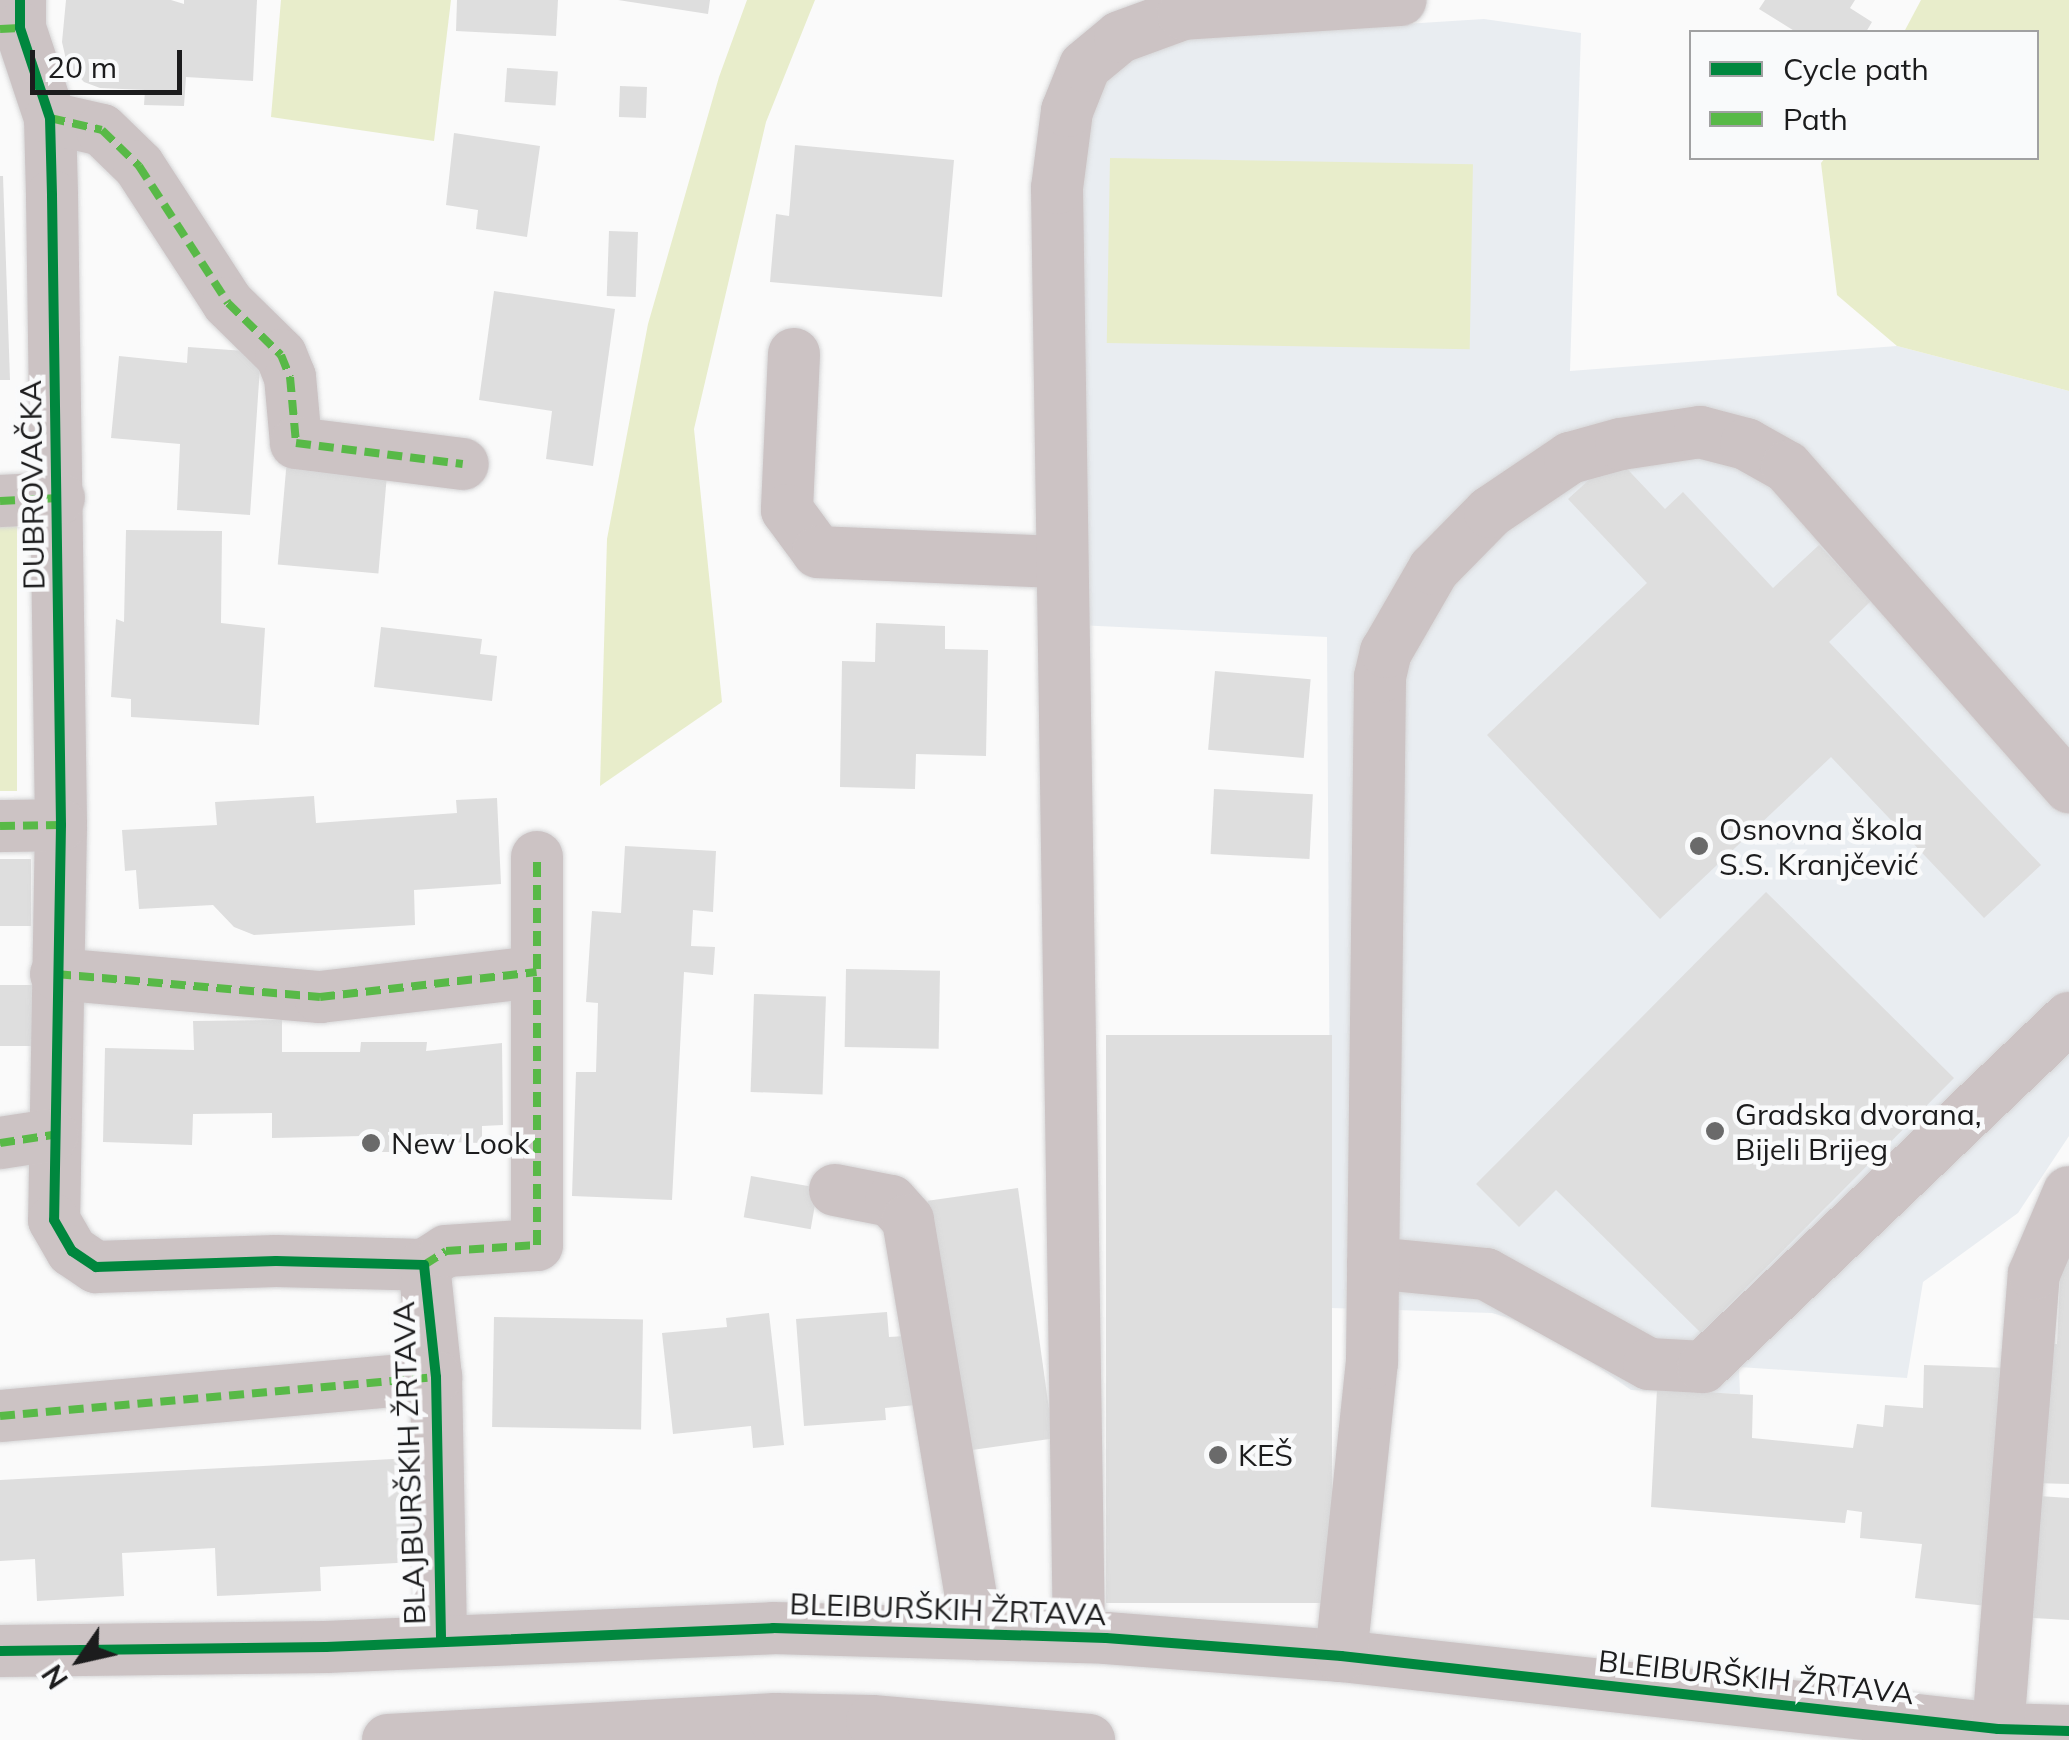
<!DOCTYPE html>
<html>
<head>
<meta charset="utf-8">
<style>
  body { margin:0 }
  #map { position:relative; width:2069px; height:1740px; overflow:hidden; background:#fafafa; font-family:Mulish,sans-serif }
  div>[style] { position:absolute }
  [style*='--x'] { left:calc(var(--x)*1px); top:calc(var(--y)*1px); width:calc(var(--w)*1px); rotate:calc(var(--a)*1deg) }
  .built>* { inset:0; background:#e9edf1 }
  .green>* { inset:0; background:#e8edcb; transform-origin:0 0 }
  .building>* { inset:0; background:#dedede; transform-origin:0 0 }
  .roads { filter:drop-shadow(0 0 2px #d6d6d7) drop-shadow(0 0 2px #d6d6d7) }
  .minor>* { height:52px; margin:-26px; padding:0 26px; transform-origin:26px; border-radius:26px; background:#ccc3c4 }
  .quiet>* { height:8px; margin-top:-4px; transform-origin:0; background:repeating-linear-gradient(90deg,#58b947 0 15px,transparent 0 23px) }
  .cycleway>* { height:10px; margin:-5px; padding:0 5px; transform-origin:5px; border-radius:5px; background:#00873e }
  .dots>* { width:28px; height:28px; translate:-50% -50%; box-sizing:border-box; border:5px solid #f9fafb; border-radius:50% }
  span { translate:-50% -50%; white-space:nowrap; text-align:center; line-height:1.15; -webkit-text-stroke:9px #f9fafb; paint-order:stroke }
  .street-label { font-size:30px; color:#1c1c1d }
  .poi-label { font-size:30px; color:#1c1c1d }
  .left { translate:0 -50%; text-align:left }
  .legend { position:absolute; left:1689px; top:30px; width:350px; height:130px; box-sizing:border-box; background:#f9fafb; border:2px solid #a1a1a2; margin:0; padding:12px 18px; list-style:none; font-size:30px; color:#1c1c1d }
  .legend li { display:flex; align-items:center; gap:20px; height:50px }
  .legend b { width:50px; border:2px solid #a1a1a2 }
  .north { position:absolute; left:30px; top:1610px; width:100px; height:100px; -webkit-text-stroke:8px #f9fafb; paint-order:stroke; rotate:236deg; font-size:28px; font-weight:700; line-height:40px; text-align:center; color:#1c1c1d }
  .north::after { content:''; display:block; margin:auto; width:35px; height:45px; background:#1c1c1d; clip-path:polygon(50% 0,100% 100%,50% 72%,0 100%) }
  .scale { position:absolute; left:30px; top:50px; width:152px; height:45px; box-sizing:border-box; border:5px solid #1c1c1d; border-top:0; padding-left:12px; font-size:30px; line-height:35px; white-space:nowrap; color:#1c1c1d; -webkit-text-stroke:8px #f9fafb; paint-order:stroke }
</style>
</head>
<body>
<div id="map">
  <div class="built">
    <div style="clip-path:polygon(1484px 19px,1581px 33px,1570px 371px,1897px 346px,2069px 391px,2069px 1136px,2018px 1213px,1923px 1282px,1907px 1378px,1739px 1367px,1740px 1394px,1631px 1390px,1544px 1329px,1492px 1313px,1331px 1308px,1327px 637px,1077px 625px,1073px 124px,1092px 85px,1165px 39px)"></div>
  </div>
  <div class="green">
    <div style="clip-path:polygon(281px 0,451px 0,434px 141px,271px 117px)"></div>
    <div style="clip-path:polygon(747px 0,815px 0,766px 122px,694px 429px,722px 702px,600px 786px,607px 539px,648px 324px,719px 77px)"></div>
    <div style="clip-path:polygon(1921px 0,2069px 0,2069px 391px,1897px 346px,1837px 295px,1821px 163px,1825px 158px,2036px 158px,2036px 32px,1904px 32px)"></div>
    <div style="left:1110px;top:158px;width:363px;height:185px;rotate:1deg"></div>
    <div style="left:0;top:516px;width:17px;height:275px"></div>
  </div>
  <div class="building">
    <div style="clip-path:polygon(66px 0,171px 0,184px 4px,184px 0,257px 0,253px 81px,186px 77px,184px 106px,144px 105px,145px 90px,100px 88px,84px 82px,67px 64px,62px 42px)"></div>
    <div style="clip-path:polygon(457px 0,558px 0,556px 36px,456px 31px)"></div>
    <div style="clip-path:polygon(618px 0,710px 0,708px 14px)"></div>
    <div style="clip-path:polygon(1765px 0,1855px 0,1850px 8px,1872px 22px,1866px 32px,1796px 32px,1759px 9px)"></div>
    <div style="left:507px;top:68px;width:51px;height:34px;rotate:4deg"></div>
    <div style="left:620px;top:86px;width:27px;height:31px;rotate:2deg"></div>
    <div style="clip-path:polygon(454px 133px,540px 146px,527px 237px,476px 229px,478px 210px,446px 205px)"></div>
    <div style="clip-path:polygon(795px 145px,954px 160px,942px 297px,770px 282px,776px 214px,789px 216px)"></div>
    <div style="clip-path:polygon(0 176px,3px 176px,10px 380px,0 380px)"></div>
    <div style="left:609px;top:231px;width:29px;height:65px;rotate:2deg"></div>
    <div style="clip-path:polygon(494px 291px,615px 309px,593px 466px,546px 459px,552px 411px,479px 400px)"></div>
    <div style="clip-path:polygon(188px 347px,261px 352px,250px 515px,177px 510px,180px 444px,111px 438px,119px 356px,187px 363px)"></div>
    <div style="clip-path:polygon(1615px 456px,1665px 509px,1683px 492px,1773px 588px,1819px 545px,1871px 601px,1829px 642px,2041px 865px,1984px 918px,1831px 757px,1660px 919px,1487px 735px,1647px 583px,1568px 499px)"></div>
    <div style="left:287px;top:459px;width:101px;height:106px;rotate:5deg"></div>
    <div style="clip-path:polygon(126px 530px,222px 531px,221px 623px,265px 628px,259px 725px,131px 717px,131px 699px,111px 697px,116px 619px,124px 622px)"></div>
    <div style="clip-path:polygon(876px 623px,945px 626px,945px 649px,988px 650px,986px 756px,916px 754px,915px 789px,840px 787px,842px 661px,875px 662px)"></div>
    <div style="clip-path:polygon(381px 627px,482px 639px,480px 654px,497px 656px,492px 701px,374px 687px)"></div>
    <div style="left:1215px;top:671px;width:96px;height:79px;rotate:5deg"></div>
    <div style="left:1214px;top:789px;width:99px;height:65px;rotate:3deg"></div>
    <div style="clip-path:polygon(314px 796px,316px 823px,457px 813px,456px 800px,497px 798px,501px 884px,414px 890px,415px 925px,254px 935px,234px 927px,213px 905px,139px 909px,136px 870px,125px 871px,122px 830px,217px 825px,215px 802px)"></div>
    <div style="clip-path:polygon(625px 846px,716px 851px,713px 912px,693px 910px,691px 946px,715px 947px,713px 975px,684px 972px,672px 1200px,572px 1196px,576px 1072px,596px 1072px,598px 1003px,586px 1002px,592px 911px,621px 913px)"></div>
    <div style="left:0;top:859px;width:31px;height:67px"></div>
    <div style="clip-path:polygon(1766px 892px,1954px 1078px,1701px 1333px,1556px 1190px,1519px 1227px,1476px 1184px)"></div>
    <div style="left:846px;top:969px;width:94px;height:78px;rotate:1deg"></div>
    <div style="left:0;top:985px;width:37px;height:61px"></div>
    <div style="left:754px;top:994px;width:72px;height:98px;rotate:2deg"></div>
    <div style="clip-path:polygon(282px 1020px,282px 1052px,360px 1052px,361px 1042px,427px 1042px,426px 1051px,502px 1043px,503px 1125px,482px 1126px,482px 1143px,442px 1142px,442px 1134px,427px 1134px,427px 1152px,361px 1152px,362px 1136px,272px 1138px,272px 1113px,193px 1114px,192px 1145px,103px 1142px,105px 1048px,194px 1050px,193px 1021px)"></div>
    <div style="left:1106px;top:1035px;width:226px;height:568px"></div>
    <div style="left:751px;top:1176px;width:68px;height:42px;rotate:10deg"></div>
    <div style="left:1018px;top:1188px;width:253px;height:91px;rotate:82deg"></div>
    <div style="clip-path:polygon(2061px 1256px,2069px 1256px,2069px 1484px,2033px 1483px,2038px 1343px,2057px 1344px)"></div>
    <div style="clip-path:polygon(887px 1312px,889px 1337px,921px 1335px,926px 1404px,885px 1408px,886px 1420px,804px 1426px,796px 1319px)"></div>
    <div style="clip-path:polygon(769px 1313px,784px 1445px,753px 1448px,751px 1426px,673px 1434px,662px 1333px,727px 1327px,726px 1318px)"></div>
    <div style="left:494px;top:1317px;width:149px;height:110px;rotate:1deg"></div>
    <div style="clip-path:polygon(1924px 1365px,2010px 1368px,1987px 1606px,1915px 1598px,1922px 1544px,1860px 1538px,1862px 1512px,1847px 1510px,1845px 1523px,1651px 1507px,1657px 1389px,1753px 1395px,1752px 1438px,1853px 1448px,1857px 1424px,1883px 1427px,1885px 1405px,1923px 1408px)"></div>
    <div style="clip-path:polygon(411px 1458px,416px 1562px,320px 1567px,321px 1591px,217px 1596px,215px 1548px,122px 1553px,124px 1596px,37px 1601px,35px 1559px,0 1561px,0 1480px)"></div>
    <div style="clip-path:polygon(2039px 1496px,2069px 1498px,2069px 1620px,2033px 1618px)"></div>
  </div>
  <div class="roads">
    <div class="minor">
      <div style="--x:20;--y:0;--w:28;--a:90"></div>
      <div style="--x:20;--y:28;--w:95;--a:71.6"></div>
      <div style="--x:50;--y:118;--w:78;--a:88.5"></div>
      <div style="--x:52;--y:196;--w:629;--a:89.18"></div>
      <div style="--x:61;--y:825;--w:395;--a:91"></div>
      <div style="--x:54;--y:1220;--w:36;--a:60"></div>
      <div style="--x:72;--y:1251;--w:29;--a:34"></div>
      <div style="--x:96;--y:1267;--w:180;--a:-1.9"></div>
      <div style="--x:276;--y:1261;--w:148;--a:1.5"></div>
      <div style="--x:424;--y:1265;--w:113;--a:83.9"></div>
      <div style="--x:436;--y:1377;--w:263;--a:88.9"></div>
      <div style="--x:50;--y:118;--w:53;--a:13"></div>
      <div style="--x:102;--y:130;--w:52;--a:44.2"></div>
      <div style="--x:139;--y:166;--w:163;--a:57"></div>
      <div style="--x:228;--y:303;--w:74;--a:44.5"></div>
      <div style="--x:281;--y:355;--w:24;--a:68"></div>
      <div style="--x:290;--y:377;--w:66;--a:84.8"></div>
      <div style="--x:296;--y:443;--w:168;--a:7.2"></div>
      <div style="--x:794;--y:354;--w:156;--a:92.6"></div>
      <div style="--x:787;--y:510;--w:52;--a:53.6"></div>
      <div style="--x:818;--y:552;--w:243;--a:2.4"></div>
      <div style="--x:0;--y:501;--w:59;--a:-2.9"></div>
      <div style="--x:0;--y:826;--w:61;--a:-0.9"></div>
      <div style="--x:56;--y:974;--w:265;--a:5"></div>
      <div style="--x:320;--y:997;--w:218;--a:-6.6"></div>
      <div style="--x:0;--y:1143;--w:53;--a:-8.7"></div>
      <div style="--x:835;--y:1190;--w:57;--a:11.1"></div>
      <div style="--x:891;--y:1201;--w:25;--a:48"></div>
      <div style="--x:908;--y:1220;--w:420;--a:80.5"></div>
      <div style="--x:1373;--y:1263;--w:114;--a:5.6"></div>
      <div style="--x:1486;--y:1274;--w:186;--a:28.9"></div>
      <div style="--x:1649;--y:1364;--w:54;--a:3.2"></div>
      <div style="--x:1703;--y:1367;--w:506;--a:-43.64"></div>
      <div style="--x:424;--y:1265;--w:26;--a:-32"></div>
      <div style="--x:446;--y:1251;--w:91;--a:-3.8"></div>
      <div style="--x:537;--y:1245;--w:388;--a:-90"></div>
      <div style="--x:0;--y:1416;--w:438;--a:-5.1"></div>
      <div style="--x:1079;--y:1637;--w:1449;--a:-90.87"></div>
      <div style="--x:1057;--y:188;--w:78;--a:-82.6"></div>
      <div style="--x:1067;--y:111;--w:48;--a:-68.2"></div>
      <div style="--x:1085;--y:66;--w:45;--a:-39.6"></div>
      <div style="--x:1120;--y:37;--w:67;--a:-20.1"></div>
      <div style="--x:1183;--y:14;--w:218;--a:-3.7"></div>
      <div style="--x:0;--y:1651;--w:326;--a:-0.7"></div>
      <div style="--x:326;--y:1647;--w:447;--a:-2.4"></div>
      <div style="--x:773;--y:1628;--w:333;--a:1.7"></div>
      <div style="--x:1106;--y:1638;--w:236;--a:4.4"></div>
      <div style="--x:1341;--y:1656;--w:661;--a:6.34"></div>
      <div style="--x:1998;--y:1729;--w:71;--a:1.6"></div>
      <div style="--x:1341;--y:1656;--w:295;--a:-84"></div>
      <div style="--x:1372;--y:1363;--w:686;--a:-89.33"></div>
      <div style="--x:1380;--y:677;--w:26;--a:-77"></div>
      <div style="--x:1386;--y:652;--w:96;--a:-60"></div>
      <div style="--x:1434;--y:569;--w:80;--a:-45.5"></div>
      <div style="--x:1490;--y:512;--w:97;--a:-34"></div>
      <div style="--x:1570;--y:458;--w:53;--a:-15.4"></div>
      <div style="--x:1621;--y:444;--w:80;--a:-8.6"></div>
      <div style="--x:1700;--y:432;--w:48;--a:14.6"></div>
      <div style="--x:1746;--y:444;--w:47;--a:29.3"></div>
      <div style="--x:1787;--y:467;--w:427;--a:48.6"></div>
      <div style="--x:1998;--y:1729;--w:456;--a:-85.5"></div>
      <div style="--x:2034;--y:1274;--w:89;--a:-66.9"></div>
      <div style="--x:388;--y:1740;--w:388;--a:-3.1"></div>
      <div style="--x:775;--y:1719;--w:97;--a:1.2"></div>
      <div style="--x:872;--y:1721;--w:218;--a:5"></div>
    </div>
  </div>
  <div class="quiet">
    <div style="--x:0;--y:29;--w:20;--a:-3"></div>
    <div style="--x:50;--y:118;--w:53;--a:13"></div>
    <div style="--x:102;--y:130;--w:52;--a:44.2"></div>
    <div style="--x:139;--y:166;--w:163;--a:57"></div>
    <div style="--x:228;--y:303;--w:74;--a:44.5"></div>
    <div style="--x:281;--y:355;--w:24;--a:68"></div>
    <div style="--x:290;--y:377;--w:66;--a:84.8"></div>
    <div style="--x:296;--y:443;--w:168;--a:7.2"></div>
    <div style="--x:0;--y:501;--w:59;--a:-2.9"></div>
    <div style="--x:0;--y:826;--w:61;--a:-0.9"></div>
    <div style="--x:56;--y:974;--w:265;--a:5"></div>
    <div style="--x:320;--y:997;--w:218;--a:-6.6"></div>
    <div style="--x:0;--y:1143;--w:53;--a:-8.7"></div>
    <div style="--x:424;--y:1265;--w:26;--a:-32"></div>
    <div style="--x:446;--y:1251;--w:91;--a:-3.8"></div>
    <div style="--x:537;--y:1245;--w:388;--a:-90"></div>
    <div style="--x:0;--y:1416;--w:438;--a:-5.1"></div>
  </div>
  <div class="cycleway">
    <div style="--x:20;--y:0;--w:28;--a:90"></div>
    <div style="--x:20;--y:28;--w:95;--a:71.6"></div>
    <div style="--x:50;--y:118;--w:78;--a:88.5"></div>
    <div style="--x:52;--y:196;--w:629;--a:89.18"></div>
    <div style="--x:61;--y:825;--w:395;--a:91"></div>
    <div style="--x:54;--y:1220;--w:36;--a:60"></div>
    <div style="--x:72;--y:1251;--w:29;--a:34"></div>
    <div style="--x:96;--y:1267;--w:180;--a:-1.9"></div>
    <div style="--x:276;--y:1261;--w:148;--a:1.5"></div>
    <div style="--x:424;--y:1265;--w:113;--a:83.9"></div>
    <div style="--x:436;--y:1377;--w:263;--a:88.9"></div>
    <div style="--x:0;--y:1651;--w:326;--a:-0.7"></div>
    <div style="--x:326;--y:1647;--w:447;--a:-2.4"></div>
    <div style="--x:773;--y:1628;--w:333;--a:1.7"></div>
    <div style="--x:1106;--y:1638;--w:236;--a:4.4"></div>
    <div style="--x:1341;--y:1656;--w:661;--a:6.34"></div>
    <div style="--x:1998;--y:1729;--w:71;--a:1.6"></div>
  </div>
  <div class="dots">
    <div style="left:1699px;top:846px;background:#6a6a6a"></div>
    <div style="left:1715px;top:1131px;background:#6a6a6a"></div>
    <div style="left:371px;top:1143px;background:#6a6a6a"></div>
    <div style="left:1218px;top:1455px;background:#6a6a6a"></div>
  </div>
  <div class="street-label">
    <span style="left:32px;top:485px;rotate:-91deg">DUBROVAČKA</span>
    <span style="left:409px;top:1463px;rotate:-92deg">BLAJBURŠKIH ŽRTAVA</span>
    <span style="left:948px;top:1609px;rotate:2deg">BLEIBURŠKIH ŽRTAVA</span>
    <span style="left:1756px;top:1677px;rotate:6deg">BLEIBURŠKIH ŽRTAVA</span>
  </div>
  <div class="poi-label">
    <span class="left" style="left:1719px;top:846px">Osnovna škola<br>S.S. Kranjčević</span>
    <span class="left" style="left:1735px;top:1131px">Gradska dvorana,<br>Bijeli Brijeg</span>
    <span class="left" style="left:391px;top:1143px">New Look</span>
    <span class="left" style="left:1238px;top:1455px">KEŠ</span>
  </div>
  <ul class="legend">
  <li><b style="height:12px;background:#00873e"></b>Cycle path</li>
  <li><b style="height:12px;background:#58b947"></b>Path</li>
  </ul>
  <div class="north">N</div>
  <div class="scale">20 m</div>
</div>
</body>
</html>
